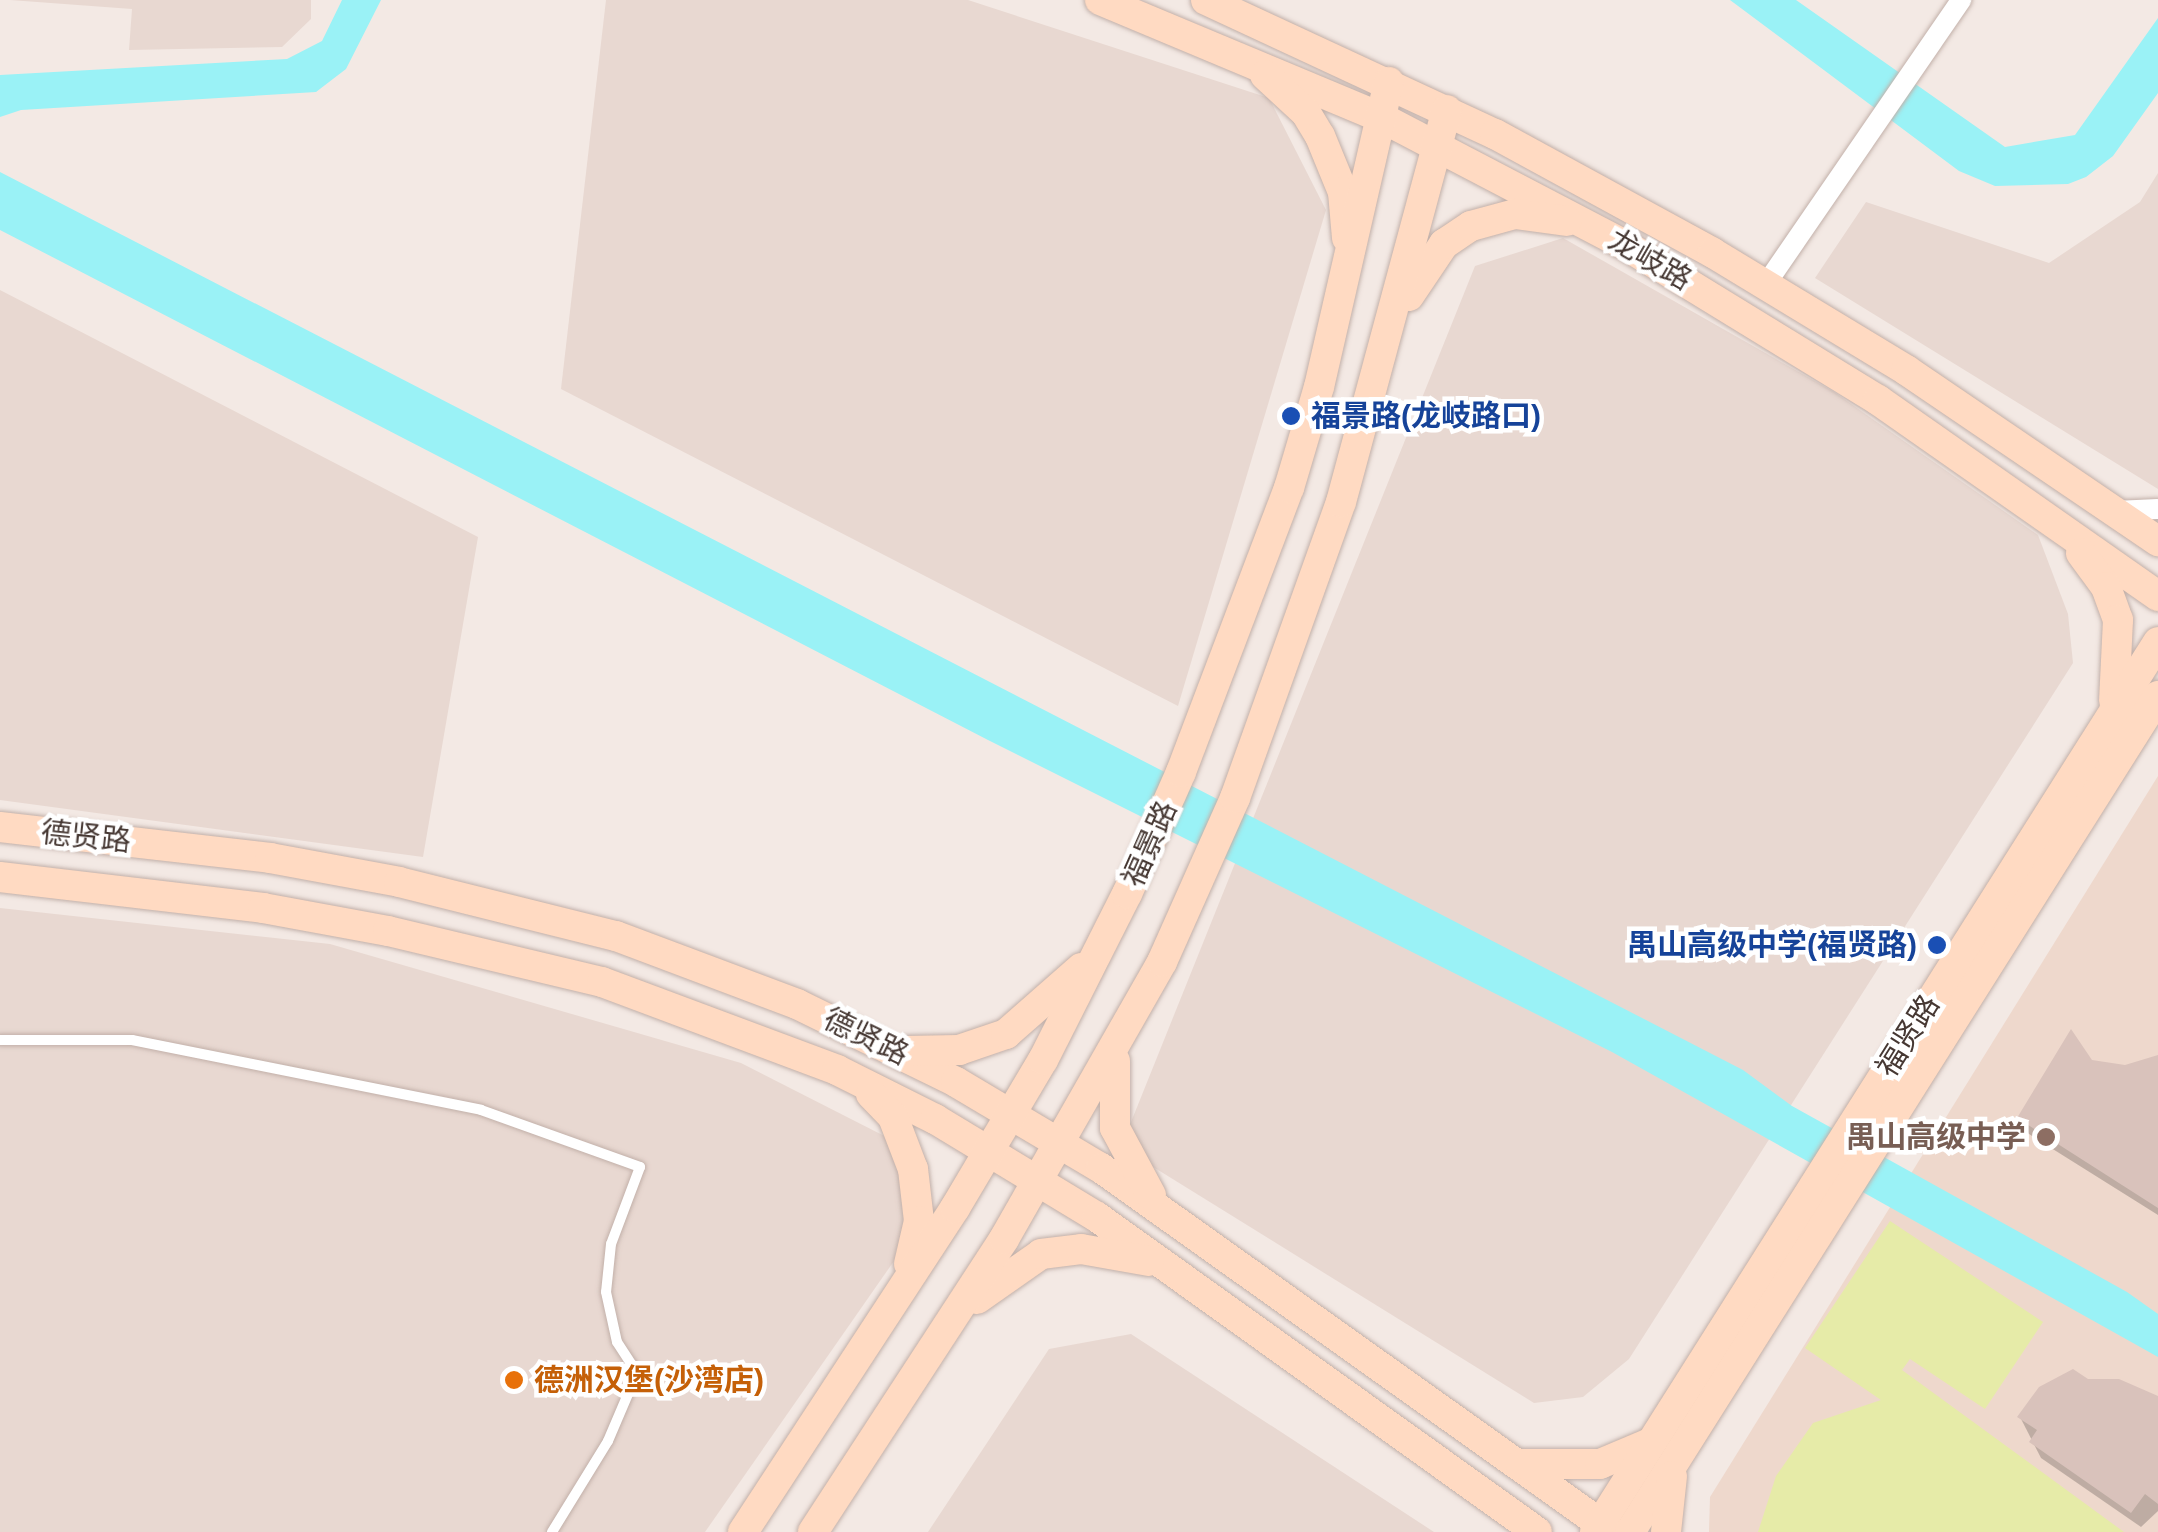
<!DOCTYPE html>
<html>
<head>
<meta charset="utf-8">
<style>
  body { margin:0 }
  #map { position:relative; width:2158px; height:1532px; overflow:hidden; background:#f3e9e4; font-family:Helvetica,"Noto Sans SC",sans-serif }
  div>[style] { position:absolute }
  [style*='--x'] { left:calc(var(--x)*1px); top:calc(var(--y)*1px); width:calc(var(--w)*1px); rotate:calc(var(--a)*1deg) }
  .residential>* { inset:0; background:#e8d8d1 }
  .education>* { inset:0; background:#eed8cc }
  .green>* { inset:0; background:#e6eba8 }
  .water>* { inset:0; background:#9af2f6 }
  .shadow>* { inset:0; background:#0003 }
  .building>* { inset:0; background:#d9c2bb }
  .roads { filter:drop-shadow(0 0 2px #c2b0a9) drop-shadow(0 0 2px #c2b0a9) }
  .lane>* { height:10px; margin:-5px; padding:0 5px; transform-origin:5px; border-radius:5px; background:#fff }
  .street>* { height:20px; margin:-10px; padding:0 10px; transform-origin:10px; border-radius:10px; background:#fff }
  .secondary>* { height:30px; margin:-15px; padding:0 15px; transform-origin:15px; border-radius:15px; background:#ffdac2 }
  .dots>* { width:28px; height:28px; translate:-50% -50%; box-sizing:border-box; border:5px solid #fff; border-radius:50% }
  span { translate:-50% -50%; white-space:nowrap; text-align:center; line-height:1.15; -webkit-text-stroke:9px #fff; paint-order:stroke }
  .street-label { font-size:30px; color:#463833 }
  .transit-label { font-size:30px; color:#164399; font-weight:700 }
  .left { translate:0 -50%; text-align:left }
  .right { translate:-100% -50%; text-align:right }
  .education-label { font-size:30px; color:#785e54; font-weight:700 }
  .food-label { font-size:30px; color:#c56008; font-weight:700 }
</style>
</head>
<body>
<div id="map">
  <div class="residential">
    <div style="clip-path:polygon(10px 0,311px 0,311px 19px,282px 47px,129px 50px,132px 9px)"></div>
    <div style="clip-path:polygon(606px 0,968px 0,1269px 98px,1326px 210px,1178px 706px,561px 389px)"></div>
    <div style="clip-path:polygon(2158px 173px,2158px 489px,1815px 278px,1866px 202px,2049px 263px,2140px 202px)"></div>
    <div style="clip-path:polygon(1563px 238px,1834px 392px,2038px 535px,2068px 614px,2073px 663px,1629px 1359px,1583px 1397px,1534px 1403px,1121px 1147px,1475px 266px)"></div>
    <div style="clip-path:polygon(0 290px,478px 537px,423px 857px,0 800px)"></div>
    <div style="clip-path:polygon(0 908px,330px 944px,741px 1063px,902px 1145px,917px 1228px,705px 1532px,0 1532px)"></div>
    <div style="clip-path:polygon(1131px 1334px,1434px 1532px,928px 1532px,1049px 1349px)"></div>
  </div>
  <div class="education">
    <div style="clip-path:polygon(2158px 776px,2158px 1532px,1709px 1532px,1710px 1497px)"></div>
  </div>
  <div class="green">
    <div style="clip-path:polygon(1890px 1221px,2043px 1322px,1985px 1409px,1910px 1359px,1902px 1370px,2124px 1532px,1758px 1532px,1776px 1476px,1813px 1423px,1881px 1400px,1805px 1348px)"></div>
  </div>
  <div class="water">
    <div style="clip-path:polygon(342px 0,381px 0,346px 69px,316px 92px,21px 110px,0 117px,0 75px,287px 59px,322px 41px)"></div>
    <div style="clip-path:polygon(1730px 0,1796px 0,2005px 147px,2075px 135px,2158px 18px,2158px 93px,2113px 156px,2086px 177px,2068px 184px,1995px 186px,1959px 171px)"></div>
    <div style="clip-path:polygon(0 172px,1743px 1070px,1792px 1106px,2127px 1292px,2158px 1314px,2158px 1357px,1612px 1052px,988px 740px,0 230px)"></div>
  </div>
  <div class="shadow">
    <div style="clip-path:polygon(2158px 1059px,2158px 1215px,2029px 1134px,2020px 1118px,2090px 1063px,2125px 1067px)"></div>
    <div style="clip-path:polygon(2087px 1382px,2158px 1399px,2158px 1511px,2141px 1527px,2041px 1458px,2020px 1417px)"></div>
  </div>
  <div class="building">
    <div style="clip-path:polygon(2071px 1029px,2092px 1060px,2125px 1065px,2158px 1055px,2158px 1208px,2017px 1118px)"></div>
    <div style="clip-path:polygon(2073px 1369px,2088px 1379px,2119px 1379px,2158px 1396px,2158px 1504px,2145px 1494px,2131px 1513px,2029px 1442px,2037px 1430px,2017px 1417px,2039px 1387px)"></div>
  </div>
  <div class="roads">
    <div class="lane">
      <div style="--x:0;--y:1040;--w:132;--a:0"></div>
      <div style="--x:132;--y:1040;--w:356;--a:11.3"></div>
      <div style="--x:481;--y:1110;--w:169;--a:19.7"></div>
      <div style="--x:640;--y:1167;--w:82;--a:110.6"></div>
      <div style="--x:611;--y:1244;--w:48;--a:95.9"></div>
      <div style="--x:606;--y:1292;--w:51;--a:77.6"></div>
      <div style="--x:617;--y:1342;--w:37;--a:57"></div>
      <div style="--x:637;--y:1373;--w:74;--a:113.1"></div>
      <div style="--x:608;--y:1441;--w:107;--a:121.6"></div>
    </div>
    <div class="street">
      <div style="--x:1766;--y:284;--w:345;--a:-55.5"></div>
      <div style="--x:2115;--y:511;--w:43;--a:-2.7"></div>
    </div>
    <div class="secondary">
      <div style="--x:1100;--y:0;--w:308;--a:22.7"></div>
      <div style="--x:1384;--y:119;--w:272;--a:27.6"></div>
      <div style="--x:1625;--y:245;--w:297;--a:31.5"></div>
      <div style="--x:1878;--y:400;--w:342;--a:35"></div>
      <div style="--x:1206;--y:0;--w:319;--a:24.9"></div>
      <div style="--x:1495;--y:134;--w:248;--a:28.6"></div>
      <div style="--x:1713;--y:253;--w:226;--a:31.2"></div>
      <div style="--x:1906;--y:370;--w:305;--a:34.2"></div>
      <div style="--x:1265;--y:75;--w:56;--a:42.8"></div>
      <div style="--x:1306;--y:113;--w:27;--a:59"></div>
      <div style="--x:1320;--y:136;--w:61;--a:67.7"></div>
      <div style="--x:1343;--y:192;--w:46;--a:85"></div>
      <div style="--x:1409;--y:296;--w:63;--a:-56.1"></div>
      <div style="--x:1444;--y:244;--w:32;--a:-34"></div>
      <div style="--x:1471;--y:226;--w:46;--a:-15.3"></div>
      <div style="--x:1515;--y:214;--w:52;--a:7.7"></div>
      <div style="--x:2081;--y:553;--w:42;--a:53.7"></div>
      <div style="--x:2106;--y:587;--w:35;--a:70"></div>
      <div style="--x:2118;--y:620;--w:81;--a:92.8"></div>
      <div style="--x:0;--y:827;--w:272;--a:6.5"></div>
      <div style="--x:270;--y:858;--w:131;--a:10.5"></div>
      <div style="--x:399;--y:882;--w:224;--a:14"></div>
      <div style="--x:616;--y:936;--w:193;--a:20.6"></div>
      <div style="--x:797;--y:1004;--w:177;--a:26.1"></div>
      <div style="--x:956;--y:1082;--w:169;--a:30.7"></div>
      <div style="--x:1101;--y:1168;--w:627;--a:35.46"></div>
      <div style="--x:0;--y:877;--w:265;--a:6.7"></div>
      <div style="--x:263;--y:908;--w:127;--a:10.4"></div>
      <div style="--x:388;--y:931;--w:220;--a:13.4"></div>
      <div style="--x:602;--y:982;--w:251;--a:20.5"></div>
      <div style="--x:837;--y:1070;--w:110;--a:26.6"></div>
      <div style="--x:935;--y:1119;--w:189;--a:31.2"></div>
      <div style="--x:1097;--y:1217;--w:541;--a:35.6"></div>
      <div style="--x:906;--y:1051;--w:53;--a:-1.1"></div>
      <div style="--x:959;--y:1050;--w:50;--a:-18.8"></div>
      <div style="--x:1006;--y:1034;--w:100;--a:-41.3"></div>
      <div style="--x:1115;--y:1061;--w:67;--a:90"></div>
      <div style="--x:1115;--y:1128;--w:76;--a:61.8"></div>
      <div style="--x:871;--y:1094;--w:32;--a:46"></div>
      <div style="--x:893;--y:1117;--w:56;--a:69"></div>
      <div style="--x:913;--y:1169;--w:52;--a:83.4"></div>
      <div style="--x:919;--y:1221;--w:44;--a:103.1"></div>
      <div style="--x:977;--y:1299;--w:78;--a:-35.1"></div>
      <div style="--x:1041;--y:1254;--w:40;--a:-7.1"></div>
      <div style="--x:1081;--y:1249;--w:69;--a:10"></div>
      <div style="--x:1521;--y:1464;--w:79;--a:0"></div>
      <div style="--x:1600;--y:1464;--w:54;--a:-22.8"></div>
      <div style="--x:743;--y:1532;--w:387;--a:-56.8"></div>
      <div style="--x:955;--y:1208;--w:172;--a:-59.3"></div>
      <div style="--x:1043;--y:1060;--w:186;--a:-63.2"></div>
      <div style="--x:1127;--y:894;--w:133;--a:-66.1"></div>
      <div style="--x:1181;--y:772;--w:304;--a:-69.2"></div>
      <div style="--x:1289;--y:488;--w:105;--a:-73.5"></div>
      <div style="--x:1319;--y:387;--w:313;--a:-77.1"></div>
      <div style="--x:813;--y:1532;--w:350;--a:-56.9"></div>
      <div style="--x:1004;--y:1239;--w:319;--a:-60.3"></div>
      <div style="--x:1162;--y:962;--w:180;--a:-66"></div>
      <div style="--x:1235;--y:798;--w:314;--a:-70.3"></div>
      <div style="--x:1341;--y:502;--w:406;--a:-74.9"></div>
      <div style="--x:1595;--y:1532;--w:1053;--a:-57.68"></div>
      <div style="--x:1630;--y:1532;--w:989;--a:-57.72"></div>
      <div style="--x:1666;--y:1532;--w:56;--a:-83.9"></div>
    </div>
  </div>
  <div class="dots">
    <div style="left:1291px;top:416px;background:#1a4fb4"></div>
    <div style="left:1937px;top:945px;background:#1a4fb4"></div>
    <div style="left:2046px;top:1137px;background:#8d6e63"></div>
    <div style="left:514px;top:1380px;background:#e8710a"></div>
  </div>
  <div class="street-label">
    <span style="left:1650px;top:260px;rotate:30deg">龙岐路</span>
    <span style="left:86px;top:837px;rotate:6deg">德贤路</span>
    <span style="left:1150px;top:844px;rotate:-66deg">福景路</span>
    <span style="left:1908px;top:1036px;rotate:-58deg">福贤路</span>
    <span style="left:866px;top:1037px;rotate:26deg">德贤路</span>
  </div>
  <div class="transit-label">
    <span class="left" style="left:1311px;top:416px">福景路(龙岐路口)</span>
    <span class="right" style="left:1917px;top:945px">禺山高级中学(福贤路)</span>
  </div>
  <div class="education-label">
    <span class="right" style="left:2026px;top:1137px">禺山高级中学</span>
  </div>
  <div class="food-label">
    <span class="left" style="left:534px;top:1380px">德洲汉堡(沙湾店)</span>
  </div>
</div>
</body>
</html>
